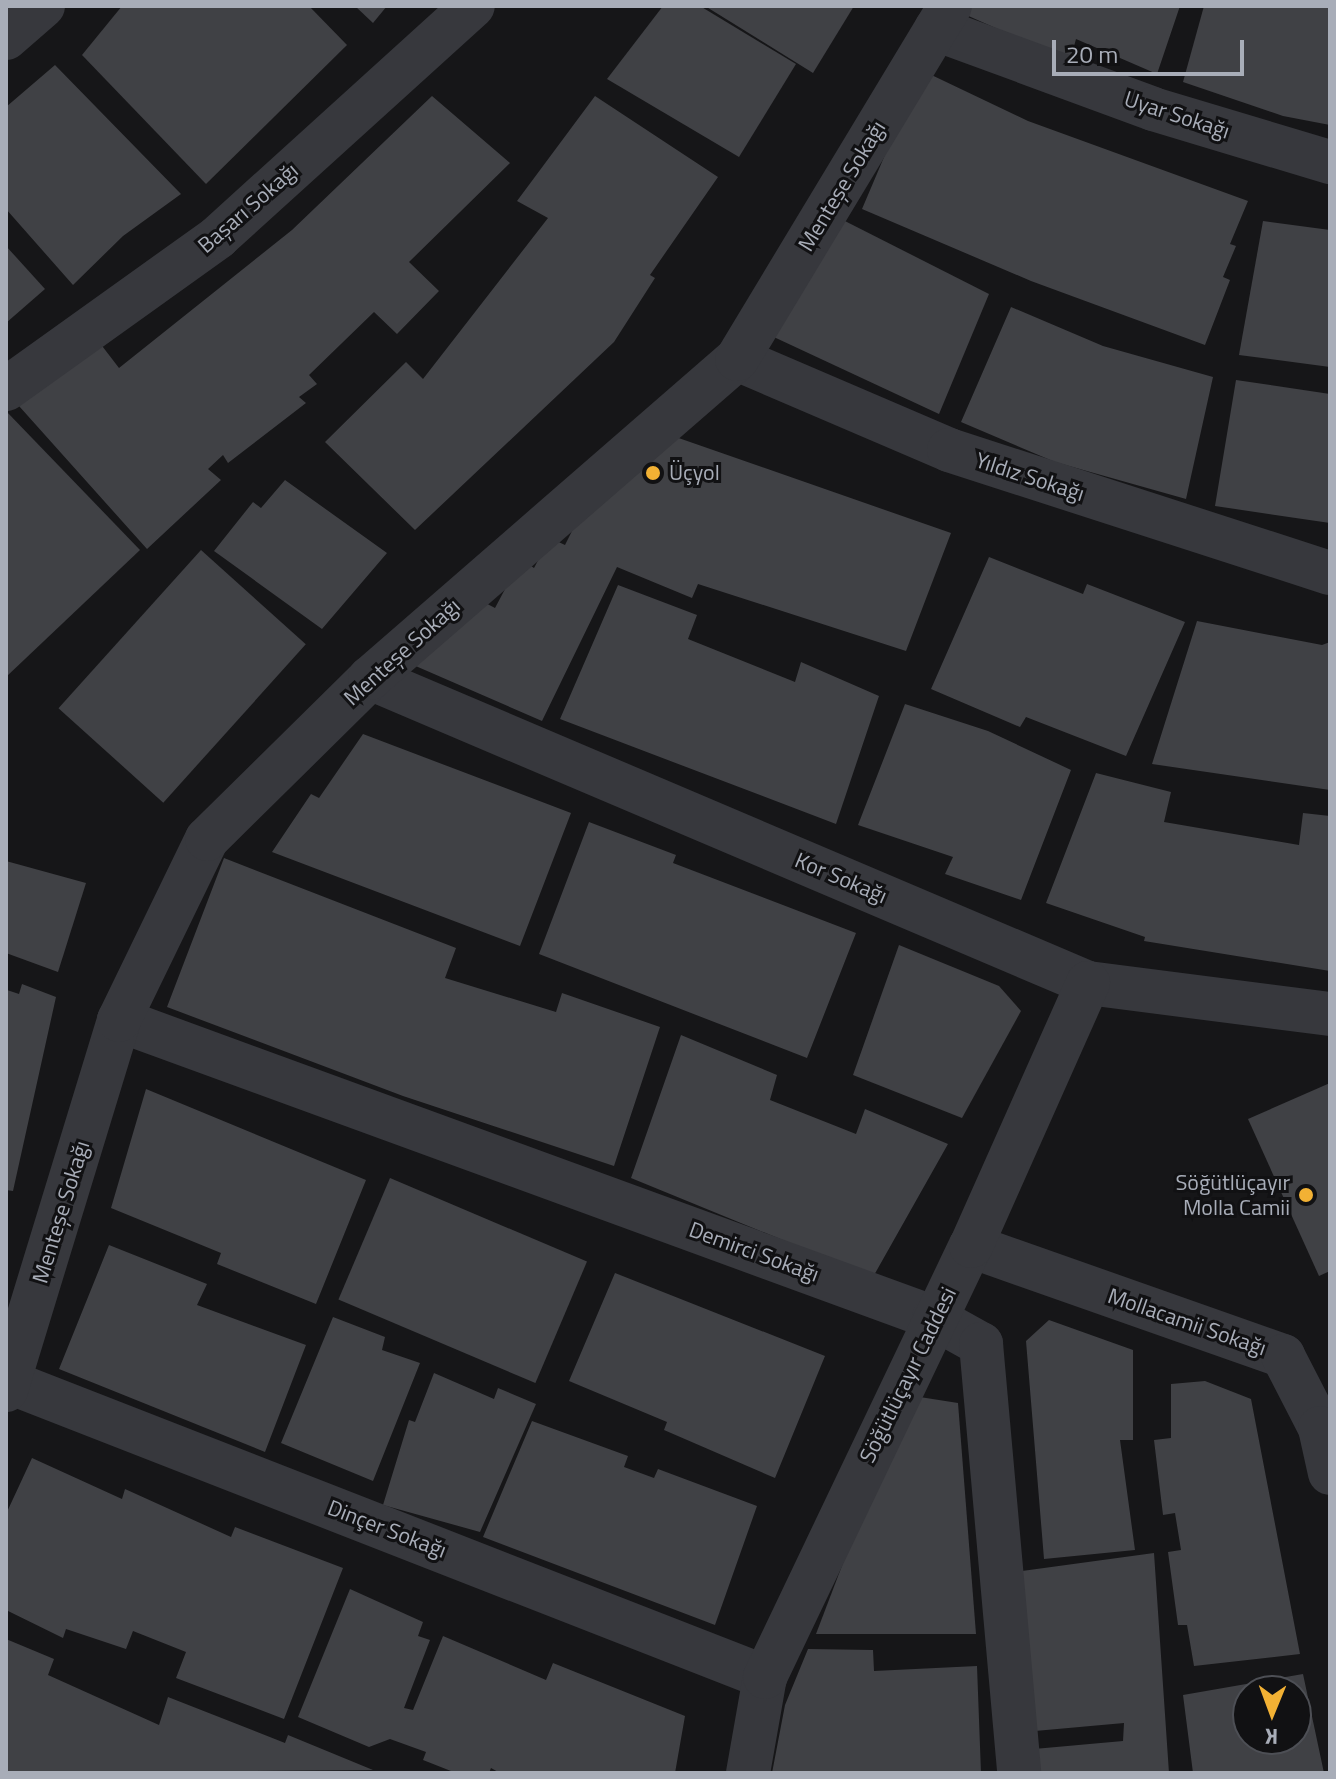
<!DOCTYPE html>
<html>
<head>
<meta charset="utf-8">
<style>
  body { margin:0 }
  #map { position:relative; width:1336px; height:1779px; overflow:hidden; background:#161618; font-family:"Titillium Web",sans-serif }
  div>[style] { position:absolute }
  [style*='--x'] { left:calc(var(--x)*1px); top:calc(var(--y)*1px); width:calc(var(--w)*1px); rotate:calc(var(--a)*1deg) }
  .building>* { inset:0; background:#404145; transform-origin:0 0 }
  .minor>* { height:44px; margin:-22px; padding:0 22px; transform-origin:22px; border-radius:22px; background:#37383d }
  .dots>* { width:22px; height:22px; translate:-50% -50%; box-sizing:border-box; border:4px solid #111113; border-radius:50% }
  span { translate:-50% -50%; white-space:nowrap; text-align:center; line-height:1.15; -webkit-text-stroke:6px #111113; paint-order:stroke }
  .street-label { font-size:22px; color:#a8adb8 }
  .poi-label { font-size:22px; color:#a8adb8 }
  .left { translate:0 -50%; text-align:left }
  .right { translate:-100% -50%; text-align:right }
  .frame { position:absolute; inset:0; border:8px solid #a8adb8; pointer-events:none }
  .north { position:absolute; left:1232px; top:1675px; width:80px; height:80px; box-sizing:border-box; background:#111113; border:2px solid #4d4f55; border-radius:50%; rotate:181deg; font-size:22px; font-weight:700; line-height:32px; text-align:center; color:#a8adb8 }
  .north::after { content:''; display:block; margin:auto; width:28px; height:36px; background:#f2b134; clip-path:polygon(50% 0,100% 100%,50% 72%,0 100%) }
  .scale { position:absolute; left:1052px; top:40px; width:192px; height:36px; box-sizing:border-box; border:4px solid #a8adb8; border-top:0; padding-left:10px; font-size:24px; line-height:28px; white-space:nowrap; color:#a8adb8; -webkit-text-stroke:6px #111113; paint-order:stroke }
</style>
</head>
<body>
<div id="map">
  <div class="building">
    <div style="clip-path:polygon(122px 6px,309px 6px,347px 45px,206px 184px,82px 55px)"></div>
    <div style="clip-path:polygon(355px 6px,387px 6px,373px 23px)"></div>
    <div style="clip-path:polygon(663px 6px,700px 6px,796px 64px,739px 157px,607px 79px)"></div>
    <div style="clip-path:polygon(705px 6px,854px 6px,813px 73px)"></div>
    <div style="clip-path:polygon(957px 6px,1180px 6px,1157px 74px,1076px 39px,1070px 61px,955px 10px)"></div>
    <div style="clip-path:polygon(1204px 6px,1330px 6px,1330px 125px,1283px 116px,1183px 82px)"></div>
    <div style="clip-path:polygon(55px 65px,181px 194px,123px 236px,73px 285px,6px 209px,6px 107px)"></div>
    <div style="clip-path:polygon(921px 70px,1028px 121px,1248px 201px,1230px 244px,1236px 246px,1223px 277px,1230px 280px,1205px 345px,1031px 281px,862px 209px)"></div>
    <div style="clip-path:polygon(432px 96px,510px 163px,409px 262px,439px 291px,397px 334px,374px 312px,309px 375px,317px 384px,299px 397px,306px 403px,228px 463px,223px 455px,208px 469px,221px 480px,147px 549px,19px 406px,96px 338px,119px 368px,292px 230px)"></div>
    <div style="clip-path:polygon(595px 96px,718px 177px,650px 275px,655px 278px,614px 342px,415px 530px,325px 442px,406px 362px,423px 379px,548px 218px,517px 201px)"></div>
    <div style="clip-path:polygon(837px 217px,989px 294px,939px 414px,759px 330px)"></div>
    <div style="clip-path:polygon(1263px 221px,1330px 230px,1330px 367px,1239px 355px)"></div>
    <div style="clip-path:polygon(6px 246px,45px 289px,6px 323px)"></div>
    <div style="clip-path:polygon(1011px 307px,1103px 346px,1213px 377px,1186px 499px,1055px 462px,961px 422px)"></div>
    <div style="clip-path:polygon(1236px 380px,1330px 394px,1330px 523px,1215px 506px)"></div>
    <div style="clip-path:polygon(6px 411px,140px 550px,6px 677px)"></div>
    <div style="clip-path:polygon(670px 435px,951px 533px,906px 651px,698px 584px,692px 598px,617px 567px,542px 721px,411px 664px,476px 598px,495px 608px,521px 559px,534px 568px,550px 538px,565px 545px,577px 521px)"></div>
    <div style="clip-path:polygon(285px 480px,387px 553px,322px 629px,214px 551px,253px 502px,261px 508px)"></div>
    <div style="left:201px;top:550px;width:141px;height:213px;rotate:42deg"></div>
    <div style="clip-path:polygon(989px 557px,1083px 594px,1087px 584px,1185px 622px,1126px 756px,1026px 717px,1020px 727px,931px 689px)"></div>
    <div style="clip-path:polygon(618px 585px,697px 615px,688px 639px,795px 682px,801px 662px,879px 696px,836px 824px,560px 719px)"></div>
    <div style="clip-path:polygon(1197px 621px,1322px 645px,1330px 642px,1330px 790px,1152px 764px)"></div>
    <div style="clip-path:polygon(905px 704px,988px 731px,1071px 770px,1021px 900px,945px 874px,953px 857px,858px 825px)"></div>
    <div style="clip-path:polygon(363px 734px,571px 813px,520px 946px,272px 852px,311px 794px,319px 798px)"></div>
    <div style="clip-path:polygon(1096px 773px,1171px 792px,1164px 822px,1299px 845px,1303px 813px,1330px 816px,1330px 971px,1144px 941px,1145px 937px,1046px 903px)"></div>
    <div style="clip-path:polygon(589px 822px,676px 855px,673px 863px,856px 933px,807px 1058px,539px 954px)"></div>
    <div style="clip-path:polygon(224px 858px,456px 948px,445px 978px,556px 1012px,562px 993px,660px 1027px,614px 1166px,403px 1096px,167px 1007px)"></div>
    <div style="clip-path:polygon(6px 861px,86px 883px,58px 972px,6px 953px)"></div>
    <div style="clip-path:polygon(899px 945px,999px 986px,1021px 1011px,962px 1118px,853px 1075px)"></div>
    <div style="clip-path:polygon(6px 979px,7px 990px,19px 994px,22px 984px,56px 997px,13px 1191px,6px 1190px)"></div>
    <div style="clip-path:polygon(681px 1035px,777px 1075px,770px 1100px,856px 1134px,865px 1109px,948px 1144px,873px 1277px,631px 1178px)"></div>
    <div style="clip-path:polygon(1330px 1083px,1330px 1271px,1319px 1276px,1248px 1119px)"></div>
    <div style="clip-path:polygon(146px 1089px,366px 1180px,316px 1304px,217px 1264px,221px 1253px,111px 1208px)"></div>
    <div style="left:390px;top:1178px;width:214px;height:132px;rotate:23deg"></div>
    <div style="clip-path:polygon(109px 1245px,207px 1284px,197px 1305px,306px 1345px,265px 1452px,59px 1369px)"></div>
    <div style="clip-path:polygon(615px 1273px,825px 1356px,775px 1478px,664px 1430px,667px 1422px,569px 1381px)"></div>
    <div style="clip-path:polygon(333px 1317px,385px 1337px,382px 1350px,420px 1363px,373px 1481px,281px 1443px)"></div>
    <div style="clip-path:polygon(1049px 1320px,1133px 1350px,1133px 1440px,1120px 1440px,1135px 1550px,1044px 1559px,1026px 1341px)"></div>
    <div style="clip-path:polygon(434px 1373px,494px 1399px,498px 1388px,536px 1404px,480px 1532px,383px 1505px,409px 1420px,415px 1422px)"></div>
    <div style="clip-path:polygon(1205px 1381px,1251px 1399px,1300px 1654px,1194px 1666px,1187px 1625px,1178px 1625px,1168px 1552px,1181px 1550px,1175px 1513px,1163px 1515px,1154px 1440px,1171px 1438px,1171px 1384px)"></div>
    <div style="clip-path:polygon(907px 1395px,958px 1403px,976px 1634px,816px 1634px)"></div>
    <div style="clip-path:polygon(532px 1421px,628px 1456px,624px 1467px,654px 1478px,658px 1469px,757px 1506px,715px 1625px,483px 1537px)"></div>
    <div style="clip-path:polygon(32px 1458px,122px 1499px,125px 1489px,231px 1537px,235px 1527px,343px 1568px,284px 1719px,176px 1678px,186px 1652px,133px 1631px,126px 1649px,66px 1629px,63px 1638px,6px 1610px,6px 1514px)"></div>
    <div style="clip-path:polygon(1154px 1553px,1169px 1773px,1036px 1773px,1034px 1749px,1123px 1741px,1124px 1723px,1035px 1731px,1022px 1571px)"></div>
    <div style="clip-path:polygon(350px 1589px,423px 1622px,418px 1636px,430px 1640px,404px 1708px,413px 1710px,443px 1636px,546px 1680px,553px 1663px,685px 1716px,675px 1773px,500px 1773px,491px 1768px,489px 1773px,456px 1773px,423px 1760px,426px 1752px,390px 1739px,369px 1747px,298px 1717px)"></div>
    <div style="clip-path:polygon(6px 1639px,54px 1659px,48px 1675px,159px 1725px,168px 1697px,285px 1743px,288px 1735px,373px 1770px,6px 1773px)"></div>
    <div style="clip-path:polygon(808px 1649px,873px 1650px,874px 1671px,977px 1666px,981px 1773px,772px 1773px,785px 1705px)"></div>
    <div style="clip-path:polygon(evenodd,1303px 1674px,1324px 1773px,1193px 1773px,1183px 1695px,1303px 1674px,1248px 1691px,1296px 1691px,1296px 1739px,1248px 1739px,1248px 1691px)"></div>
  </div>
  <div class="minor">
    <div style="--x:936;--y:29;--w:231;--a:20.2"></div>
    <div style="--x:1153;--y:109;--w:185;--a:16.7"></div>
    <div style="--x:6;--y:38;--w:49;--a:-40.9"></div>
    <div style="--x:737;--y:359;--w:231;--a:23.2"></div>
    <div style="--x:949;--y:450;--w:400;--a:17.9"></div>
    <div style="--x:6;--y:389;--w:261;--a:-35.6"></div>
    <div style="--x:218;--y:237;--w:344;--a:-42.2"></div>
    <div style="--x:370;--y:678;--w:780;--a:23.02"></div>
    <div style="--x:1088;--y:983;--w:244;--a:7.3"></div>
    <div style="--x:119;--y:1020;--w:868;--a:20.08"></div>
    <div style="--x:934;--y:1318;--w:54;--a:29"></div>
    <div style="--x:981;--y:1344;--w:431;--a:84.9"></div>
    <div style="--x:971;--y:1246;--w:331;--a:19.4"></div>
    <div style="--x:1283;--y:1356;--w:81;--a:62.8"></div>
    <div style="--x:1320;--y:1428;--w:46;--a:77.5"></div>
    <div style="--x:9;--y:1382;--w:812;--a:21.32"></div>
    <div style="--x:6;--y:1390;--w:387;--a:-73"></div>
    <div style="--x:119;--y:1020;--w:201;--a:-64.1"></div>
    <div style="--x:207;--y:839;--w:229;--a:-44.6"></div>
    <div style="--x:370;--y:678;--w:486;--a:-41"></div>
    <div style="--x:737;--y:359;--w:412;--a:-58.9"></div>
    <div style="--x:748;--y:1773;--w:97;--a:-80"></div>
    <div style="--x:765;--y:1677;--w:478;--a:-64.5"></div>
    <div style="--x:971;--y:1246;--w:288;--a:-66"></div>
  </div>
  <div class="dots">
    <div style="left:653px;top:473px;background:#f2b134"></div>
    <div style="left:1306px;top:1195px;background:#f2b134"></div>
  </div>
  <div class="street-label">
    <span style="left:1177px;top:115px;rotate:18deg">Uyar Sokağı</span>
    <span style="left:842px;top:186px;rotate:-59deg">Menteşe Sokağı</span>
    <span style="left:248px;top:208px;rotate:-41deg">Başarı Sokağı</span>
    <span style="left:1030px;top:477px;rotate:18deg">Yıldız Sokağı</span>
    <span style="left:402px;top:652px;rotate:-42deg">Menteşe Sokağı</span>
    <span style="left:841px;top:878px;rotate:23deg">Kor Sokağı</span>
    <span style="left:61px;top:1212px;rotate:-73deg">Menteşe Sokağı</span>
    <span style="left:754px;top:1252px;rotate:20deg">Demirci Sokağı</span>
    <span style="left:1187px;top:1322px;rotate:19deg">Mollacamii Sokağı</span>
    <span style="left:908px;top:1375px;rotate:-64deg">Söğütlüçayır Caddesi</span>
    <span style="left:387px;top:1529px;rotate:21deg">Dinçer Sokağı</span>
  </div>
  <div class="poi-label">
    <span class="left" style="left:669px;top:473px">Üçyol</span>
    <span class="right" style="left:1290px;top:1195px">Söğütlüçayır<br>Molla Camii</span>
  </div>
  <div class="frame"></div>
  <div class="north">K</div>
  <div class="scale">20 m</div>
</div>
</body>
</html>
